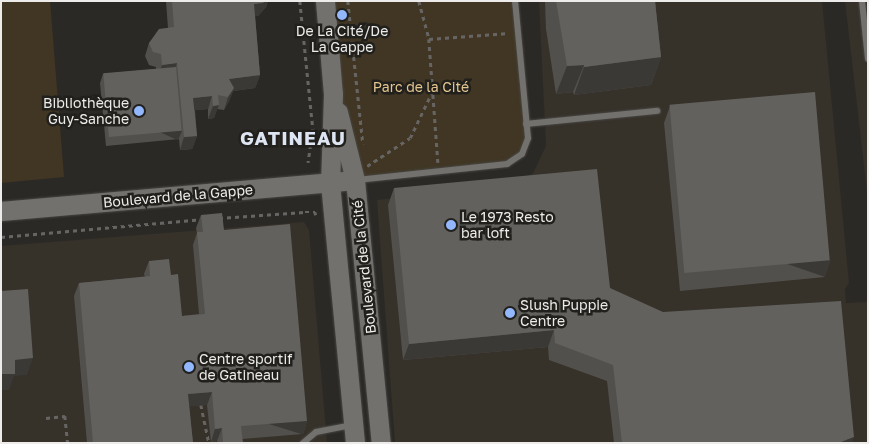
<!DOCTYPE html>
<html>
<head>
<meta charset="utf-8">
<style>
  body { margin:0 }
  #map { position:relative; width:869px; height:444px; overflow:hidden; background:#2b2926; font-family:"Golos Text",sans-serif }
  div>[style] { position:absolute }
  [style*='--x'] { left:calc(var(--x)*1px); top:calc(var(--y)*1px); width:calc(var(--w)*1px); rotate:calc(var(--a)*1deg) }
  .built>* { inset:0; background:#363129 }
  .green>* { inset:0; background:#403623 }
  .path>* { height:2.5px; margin-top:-1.25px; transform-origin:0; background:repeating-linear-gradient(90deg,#676563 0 4px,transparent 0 8px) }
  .roads { filter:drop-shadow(0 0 1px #474644) drop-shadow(0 0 1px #474644) }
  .lane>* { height:6px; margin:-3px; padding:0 3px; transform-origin:3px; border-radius:3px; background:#73716d }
  .secondary>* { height:19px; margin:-9.5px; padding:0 9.5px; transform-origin:9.5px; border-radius:9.5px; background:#73716d }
  .wall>* { inset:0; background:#52504d }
  .shaded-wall>* { inset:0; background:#3b3936; transform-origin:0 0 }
  .building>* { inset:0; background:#62615e; transform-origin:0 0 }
  .dots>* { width:14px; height:14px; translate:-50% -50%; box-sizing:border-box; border:2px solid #21201d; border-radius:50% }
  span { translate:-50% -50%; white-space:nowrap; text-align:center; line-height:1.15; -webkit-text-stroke:5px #21201d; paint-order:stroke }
  .poi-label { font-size:14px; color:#edecea }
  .right { translate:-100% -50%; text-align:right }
  .left { translate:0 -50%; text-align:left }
  .park-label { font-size:14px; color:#e3c58e }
  .street-label { font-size:14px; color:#edecea }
  .district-label { font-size:19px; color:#dde4f2; font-weight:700; letter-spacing:1px }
  .frame { position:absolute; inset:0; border:2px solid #edecea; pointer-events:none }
</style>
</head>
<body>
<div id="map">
  <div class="built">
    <div style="clip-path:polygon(539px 1px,822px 1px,849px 283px,845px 289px,846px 303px,868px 302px,868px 443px,395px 443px,377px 200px,514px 185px,533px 173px,546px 146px)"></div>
    <div style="clip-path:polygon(845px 1px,868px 1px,868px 200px)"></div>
    <div style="clip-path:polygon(304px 222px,309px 230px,327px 443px,1px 443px,1px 246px)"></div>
  </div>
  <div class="green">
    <div style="clip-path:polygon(1px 1px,50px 1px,64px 177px,1px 183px)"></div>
    <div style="clip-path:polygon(325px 1px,515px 1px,528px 138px,516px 161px,355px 180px,333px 94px)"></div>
  </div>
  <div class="path">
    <div style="--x:300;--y:1;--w:129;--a:84.2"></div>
    <div style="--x:313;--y:129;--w:34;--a:98"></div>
    <div style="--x:348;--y:1;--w:144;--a:84"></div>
    <div style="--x:419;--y:1;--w:39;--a:75"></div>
    <div style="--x:429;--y:39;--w:124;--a:85.8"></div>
    <div style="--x:429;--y:39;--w:80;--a:-4.3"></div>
    <div style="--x:367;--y:166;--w:51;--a:-33.1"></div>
    <div style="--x:410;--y:138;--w:51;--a:-64.4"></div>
    <div style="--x:219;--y:218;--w:86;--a:-4"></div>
    <div style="--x:305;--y:212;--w:10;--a:0"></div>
    <div style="--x:315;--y:212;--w:3;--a:72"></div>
    <div style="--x:1;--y:237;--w:201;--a:-5.1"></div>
    <div style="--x:201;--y:405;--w:39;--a:78"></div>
    <div style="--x:46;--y:418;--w:19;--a:-6"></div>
    <div style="--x:65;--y:416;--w:27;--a:84"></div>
  </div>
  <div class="roads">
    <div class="lane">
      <div style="--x:862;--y:1;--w:58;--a:84.1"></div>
      <div style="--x:526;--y:124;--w:132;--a:-5.7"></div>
      <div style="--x:357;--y:180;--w:151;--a:-6.1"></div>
      <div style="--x:507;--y:164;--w:18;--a:-34"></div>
      <div style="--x:522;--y:154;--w:17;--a:-69"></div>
      <div style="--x:528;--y:138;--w:138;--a:-95.4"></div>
      <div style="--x:303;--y:443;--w:17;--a:-40"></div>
      <div style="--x:316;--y:432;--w:36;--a:-11"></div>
    </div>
    <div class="secondary">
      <div style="--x:325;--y:1;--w:93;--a:85.1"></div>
      <div style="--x:333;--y:94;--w:89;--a:91.9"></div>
      <div style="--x:330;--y:183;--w:261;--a:84.5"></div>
      <div style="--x:338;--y:112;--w:70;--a:76"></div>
      <div style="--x:355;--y:180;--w:264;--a:84.4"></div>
      <div style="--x:1;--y:211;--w:355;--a:-5"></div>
    </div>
  </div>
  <div class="wall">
    <div style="clip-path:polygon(166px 1px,268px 1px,266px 7px,258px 16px,255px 16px,260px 75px,255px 88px,233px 91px,229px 101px,224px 110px,217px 109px,214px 118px,208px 119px,208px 109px,195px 110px,197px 136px,192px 149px,180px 150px,179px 139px,106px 146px,100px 83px,103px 74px,156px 69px,156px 67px,149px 65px,145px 56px,149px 43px,168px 28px)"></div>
    <div style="clip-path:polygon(545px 1px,655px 1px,661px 57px,651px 85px,574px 95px,573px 92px,556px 94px,546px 29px)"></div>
    <div style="clip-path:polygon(670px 106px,825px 277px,680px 291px,664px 123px)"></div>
    <div style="clip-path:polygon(394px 188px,610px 288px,852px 443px,614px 443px,607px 381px,549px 360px,548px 347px,403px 360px,388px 205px)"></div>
    <div style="clip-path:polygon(201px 215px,224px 230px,307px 421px,303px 434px,242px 439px,243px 443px,218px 443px,217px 441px,211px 442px,207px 405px,189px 406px,193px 443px,87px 443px,74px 296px,79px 283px,145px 277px,144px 274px,149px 261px,171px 275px,182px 316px,199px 314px,193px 245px,197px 233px,196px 228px)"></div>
  </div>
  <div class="shaded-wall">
    <div style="clip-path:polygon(265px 1px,268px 1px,266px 7px,258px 16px,250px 17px,254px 4px)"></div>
    <div style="clip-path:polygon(661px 57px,651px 85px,574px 95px,584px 67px)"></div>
    <div style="clip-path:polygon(177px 63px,173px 76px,157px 78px,162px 65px)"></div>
    <div style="clip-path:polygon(584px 65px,573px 92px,556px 94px,567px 66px)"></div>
    <div style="clip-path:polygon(260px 75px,255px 88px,233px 91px,229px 101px,224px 110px,228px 97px,229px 79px)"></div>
    <div style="clip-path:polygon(212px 96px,208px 109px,189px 111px,193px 98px)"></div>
    <div style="clip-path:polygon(219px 105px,214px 118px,208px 119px,213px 106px)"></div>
    <div style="left:182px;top:131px;width:10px;height:73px;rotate:114deg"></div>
    <div style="clip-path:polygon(197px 136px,192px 149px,180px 150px,184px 137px)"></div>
    <div style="left:831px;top:260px;width:18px;height:146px;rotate:109deg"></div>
    <div style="clip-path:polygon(554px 330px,548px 347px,403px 360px,409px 344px)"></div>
    <div style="clip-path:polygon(33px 358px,27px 375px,14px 376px,9px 390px,1px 390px,1px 374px,15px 360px)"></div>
    <div style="clip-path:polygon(212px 392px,207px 405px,184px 407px,188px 394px)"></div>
    <div style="left:307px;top:421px;width:14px;height:66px;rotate:107deg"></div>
    <div style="clip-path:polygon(222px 428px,217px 441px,211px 442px,215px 429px)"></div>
    <div style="clip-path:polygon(854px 437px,852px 443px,838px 443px)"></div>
  </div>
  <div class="building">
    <div style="clip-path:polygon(172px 1px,265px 1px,263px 3px,254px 4px,260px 75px,229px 79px,234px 88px,228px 97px,218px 95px,219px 105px,213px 106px,212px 96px,193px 98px,197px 136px,184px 137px,177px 63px,162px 65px,161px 54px,153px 52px,149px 43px,159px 29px,174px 27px)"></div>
    <div style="clip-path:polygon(556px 1px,655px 1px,661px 57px,584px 67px,584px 65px,567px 66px)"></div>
    <div style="left:176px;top:67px;width:64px;height:73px;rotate:85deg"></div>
    <div style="left:815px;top:92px;width:169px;height:146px;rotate:85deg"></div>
    <div style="clip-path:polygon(597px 169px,610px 288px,663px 312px,841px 301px,854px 437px,838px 443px,622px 443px,613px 365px,555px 343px,554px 330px,409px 344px,394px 188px)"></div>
    <div style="clip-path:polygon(222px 213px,224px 230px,290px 224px,307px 421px,241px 426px,243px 443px,223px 443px,222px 428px,215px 429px,212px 392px,188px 394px,193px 443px,93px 443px,79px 283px,150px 276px,149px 261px,169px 259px,171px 275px,178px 274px,182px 316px,205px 314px,197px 232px,203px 232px,201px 215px)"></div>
    <div style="clip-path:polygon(28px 289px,33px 358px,15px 360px,15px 374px,1px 374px,1px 291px)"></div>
  </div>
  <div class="dots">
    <div style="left:342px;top:15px;background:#92b7fd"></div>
    <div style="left:139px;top:111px;background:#92b7fd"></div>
    <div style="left:451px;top:225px;background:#92b7fd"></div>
    <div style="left:510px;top:313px;background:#92b7fd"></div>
    <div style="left:189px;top:367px;background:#92b7fd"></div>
  </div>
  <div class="poi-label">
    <span style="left:342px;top:39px">De La Cité/De<br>La Gappe</span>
    <span class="right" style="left:129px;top:111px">Bibliothèque<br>Guy-Sanche</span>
    <span class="left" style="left:461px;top:225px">Le 1973 Resto<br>bar loft</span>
    <span class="left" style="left:520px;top:313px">Slush Puppie<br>Centre</span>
    <span class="left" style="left:199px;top:367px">Centre sportif<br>de Gatineau</span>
  </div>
  <div class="park-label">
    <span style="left:421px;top:87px">Parc de la Cité</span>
  </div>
  <div class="street-label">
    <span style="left:178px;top:196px;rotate:-5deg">Boulevard de la Gappe</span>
    <span style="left:364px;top:267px;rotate:-96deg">Boulevard de la Cité</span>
  </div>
  <div class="district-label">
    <span style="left:293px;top:138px">GATINEAU</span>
  </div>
  <div class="frame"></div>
</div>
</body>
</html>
